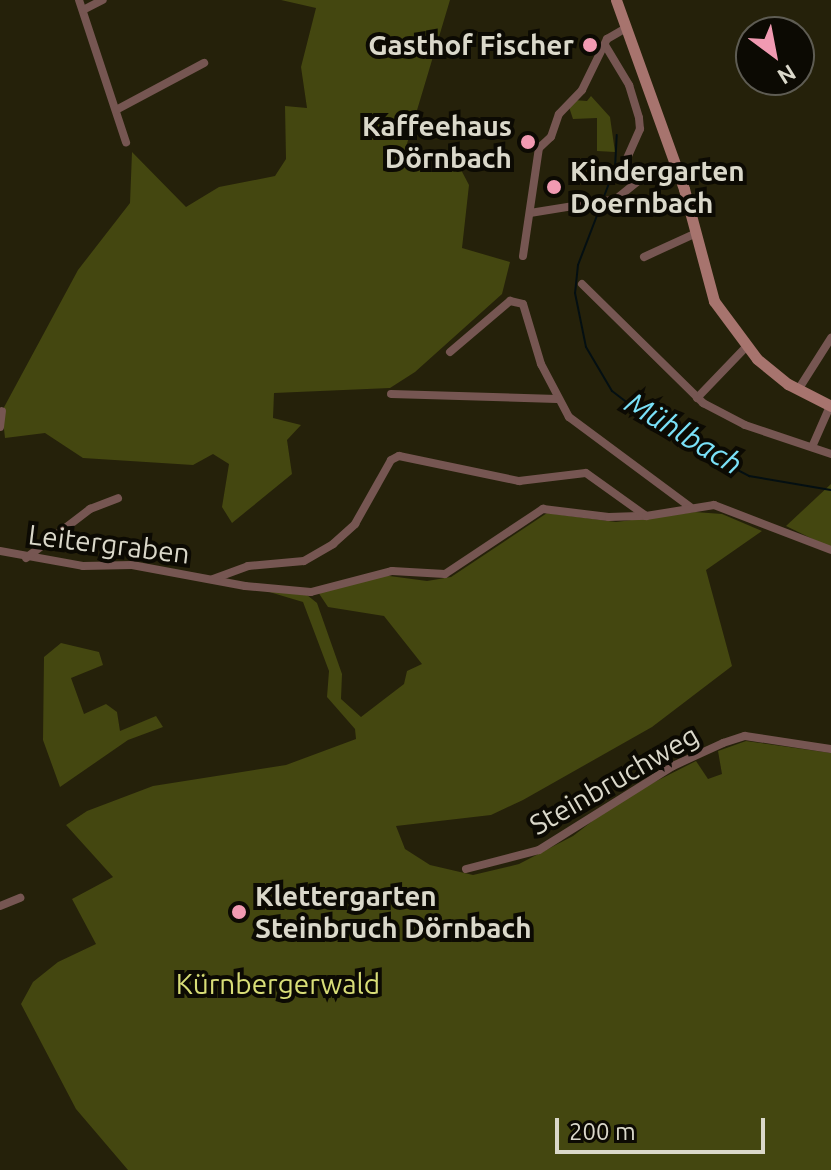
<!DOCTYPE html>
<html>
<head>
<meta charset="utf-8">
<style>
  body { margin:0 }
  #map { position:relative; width:831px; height:1170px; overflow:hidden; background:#25210a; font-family:Ubuntu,sans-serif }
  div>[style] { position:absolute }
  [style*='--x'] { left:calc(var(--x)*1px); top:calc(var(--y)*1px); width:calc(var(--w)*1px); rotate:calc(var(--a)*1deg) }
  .green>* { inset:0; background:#444710 }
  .stream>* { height:2px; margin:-1px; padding:0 1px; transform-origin:1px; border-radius:1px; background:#040f12 }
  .street>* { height:8px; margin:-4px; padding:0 4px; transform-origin:4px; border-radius:4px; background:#765652 }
  .secondary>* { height:11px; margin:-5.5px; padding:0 5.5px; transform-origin:5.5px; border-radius:5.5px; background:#a7746e }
  .dots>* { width:22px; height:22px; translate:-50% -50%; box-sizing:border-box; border:4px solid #0c0a03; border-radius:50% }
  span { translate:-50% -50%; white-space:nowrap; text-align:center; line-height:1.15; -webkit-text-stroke:8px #0c0a03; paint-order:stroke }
  .poi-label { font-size:28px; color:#dad8ca; font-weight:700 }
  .right { translate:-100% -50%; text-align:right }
  .left { translate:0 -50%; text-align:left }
  .street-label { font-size:28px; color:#dad8ca }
  .park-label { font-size:28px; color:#d8dd77 }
  .water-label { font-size:30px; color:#7ae1f8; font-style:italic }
  .north { position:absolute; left:735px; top:16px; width:80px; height:80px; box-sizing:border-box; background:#0c0a03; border:2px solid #5e5c53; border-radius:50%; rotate:148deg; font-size:22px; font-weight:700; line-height:32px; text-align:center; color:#dad8ca }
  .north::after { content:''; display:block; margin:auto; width:28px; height:36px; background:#f19ab2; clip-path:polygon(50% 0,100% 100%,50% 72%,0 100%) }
  .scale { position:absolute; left:555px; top:1118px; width:210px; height:36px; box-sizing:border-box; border:4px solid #dad8ca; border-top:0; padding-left:10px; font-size:24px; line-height:28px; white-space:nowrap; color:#dad8ca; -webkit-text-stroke:6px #0c0a03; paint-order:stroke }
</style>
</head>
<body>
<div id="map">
  <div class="green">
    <div style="clip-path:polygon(281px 0,450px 0,406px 147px,458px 164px,469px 185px,462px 248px,510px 262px,502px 294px,415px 372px,390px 388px,274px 393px,273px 418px,301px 425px,287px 440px,292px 474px,232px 523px,222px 507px,229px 464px,213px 454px,193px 465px,83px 458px,45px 433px,5px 438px,2px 411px,78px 270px,130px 203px,132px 152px,186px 207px,219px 187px,275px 176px,286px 159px,285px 106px,307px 108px,301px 67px,316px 8px)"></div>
    <div style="clip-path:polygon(591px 96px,610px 117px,615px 152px,597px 151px,597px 118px,573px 119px,569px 107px,573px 100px,587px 101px)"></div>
    <div style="clip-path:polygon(831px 484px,831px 548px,786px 526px)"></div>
    <div style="clip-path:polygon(695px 512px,722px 514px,762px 531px,706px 570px,732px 666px,652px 727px,523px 800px,491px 815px,396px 826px,405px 849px,430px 865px,473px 875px,519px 864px,573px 836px,621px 799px,696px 761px,708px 779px,722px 774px,718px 751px,746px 741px,831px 753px,831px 1170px,128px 1170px,76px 1109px,21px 1004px,33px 982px,58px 962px,96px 944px,72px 899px,113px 877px,66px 825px,87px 811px,153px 786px,286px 765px,356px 739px,355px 729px,327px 697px,329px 671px,303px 602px,266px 591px,307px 595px,317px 603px,342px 674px,341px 699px,361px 717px,404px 684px,407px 671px,422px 664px,384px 616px,328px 607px,318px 592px,382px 575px,427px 581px,451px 577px,547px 513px,616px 522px)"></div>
    <div style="clip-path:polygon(61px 643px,99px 652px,103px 665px,71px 678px,84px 714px,106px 704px,117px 712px,120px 731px,156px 716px,163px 727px,128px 740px,60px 787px,43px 740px,44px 657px)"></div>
  </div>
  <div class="stream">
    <div style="--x:603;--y:199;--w:33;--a:-69"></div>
    <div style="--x:615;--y:168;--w:33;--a:-87"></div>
    <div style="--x:601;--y:205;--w:64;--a:111"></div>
    <div style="--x:578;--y:265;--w:28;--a:96"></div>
    <div style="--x:575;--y:293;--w:55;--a:78.5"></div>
    <div style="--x:586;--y:347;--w:51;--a:59.4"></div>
    <div style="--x:612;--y:391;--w:69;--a:37.4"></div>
    <div style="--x:667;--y:433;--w:93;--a:27.7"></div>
    <div style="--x:749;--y:476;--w:83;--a:9.7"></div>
  </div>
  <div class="street">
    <div style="--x:79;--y:0;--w:150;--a:71.7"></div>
    <div style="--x:83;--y:10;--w:22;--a:-27"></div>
    <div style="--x:605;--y:45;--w:47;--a:59"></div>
    <div style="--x:629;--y:85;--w:34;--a:73"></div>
    <div style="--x:639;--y:118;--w:11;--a:85"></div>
    <div style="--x:640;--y:129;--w:37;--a:114"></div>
    <div style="--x:625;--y:163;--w:23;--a:72"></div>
    <div style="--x:116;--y:110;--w:100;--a:-28.1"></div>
    <div style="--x:530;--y:213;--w:87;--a:-9.2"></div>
    <div style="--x:616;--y:199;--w:28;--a:-39"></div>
    <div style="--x:638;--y:181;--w:41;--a:-24.7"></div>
    <div style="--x:523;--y:256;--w:109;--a:-81.6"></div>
    <div style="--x:539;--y:148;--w:16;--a:-43"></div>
    <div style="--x:551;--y:137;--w:24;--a:-71"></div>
    <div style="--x:559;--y:114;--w:33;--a:-46"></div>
    <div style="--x:582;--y:90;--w:57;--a:-63.9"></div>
    <div style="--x:607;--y:39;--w:22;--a:-30"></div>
    <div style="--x:644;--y:257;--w:55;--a:-24.7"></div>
    <div style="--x:582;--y:284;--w:170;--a:44.5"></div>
    <div style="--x:703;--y:403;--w:47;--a:27.6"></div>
    <div style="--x:745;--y:425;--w:91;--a:18.6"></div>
    <div style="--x:450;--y:352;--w:79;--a:-40.4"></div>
    <div style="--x:510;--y:301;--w:13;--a:13"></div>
    <div style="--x:523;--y:304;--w:63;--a:73.3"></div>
    <div style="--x:541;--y:364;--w:60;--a:62.2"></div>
    <div style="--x:569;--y:417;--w:151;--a:36.6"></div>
    <div style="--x:798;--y:390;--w:62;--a:-57.6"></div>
    <div style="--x:391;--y:394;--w:166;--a:1.7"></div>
    <div style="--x:697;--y:398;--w:71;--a:-46.1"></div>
    <div style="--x:0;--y:427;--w:16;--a:-83"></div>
    <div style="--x:812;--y:447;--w:45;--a:-66.3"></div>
    <div style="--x:0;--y:551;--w:84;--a:10.2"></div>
    <div style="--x:83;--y:566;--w:49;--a:-1.2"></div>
    <div style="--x:132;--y:565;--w:115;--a:10.5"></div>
    <div style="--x:245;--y:586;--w:66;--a:5.2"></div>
    <div style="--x:311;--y:592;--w:84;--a:-14.5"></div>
    <div style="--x:392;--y:571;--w:53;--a:3.2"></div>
    <div style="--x:445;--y:574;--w:118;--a:-33.6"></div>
    <div style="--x:543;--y:509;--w:66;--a:6.9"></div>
    <div style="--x:609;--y:517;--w:37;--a:-2"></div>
    <div style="--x:26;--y:558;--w:81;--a:-37.4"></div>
    <div style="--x:90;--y:509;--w:30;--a:-21"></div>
    <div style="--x:213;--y:579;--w:37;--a:-20"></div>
    <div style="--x:248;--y:566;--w:56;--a:-5.1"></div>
    <div style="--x:304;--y:561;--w:34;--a:-30"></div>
    <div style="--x:333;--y:544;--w:30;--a:-42"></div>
    <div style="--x:355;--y:524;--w:73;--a:-60.6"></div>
    <div style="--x:391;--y:460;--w:9;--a:-27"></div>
    <div style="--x:399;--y:456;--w:123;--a:11.8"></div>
    <div style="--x:519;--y:481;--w:67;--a:-6.8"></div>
    <div style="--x:586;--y:473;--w:74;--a:35.6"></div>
    <div style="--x:646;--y:516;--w:69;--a:-9.2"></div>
    <div style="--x:714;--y:505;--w:125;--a:21"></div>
    <div style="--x:466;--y:869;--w:75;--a:-14.6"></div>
    <div style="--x:539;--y:850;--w:158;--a:-32.1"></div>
    <div style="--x:673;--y:766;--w:55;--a:-24.7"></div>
    <div style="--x:723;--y:743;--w:23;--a:-18"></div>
    <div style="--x:745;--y:736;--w:87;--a:8.6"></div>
    <div style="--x:0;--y:906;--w:22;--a:-22"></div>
  </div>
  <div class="secondary">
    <div style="--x:616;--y:0;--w:201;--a:70.2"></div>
    <div style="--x:684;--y:189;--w:116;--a:75"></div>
    <div style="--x:714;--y:301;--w:72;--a:53.4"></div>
    <div style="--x:757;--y:359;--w:40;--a:39"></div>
    <div style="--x:788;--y:384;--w:48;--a:27.1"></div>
  </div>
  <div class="dots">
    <div style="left:590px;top:45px;background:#f19ab2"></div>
    <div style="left:528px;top:142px;background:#f19ab2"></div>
    <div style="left:554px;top:187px;background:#f19ab2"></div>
    <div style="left:239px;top:912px;background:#f19ab2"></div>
  </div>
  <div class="poi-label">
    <span class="right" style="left:574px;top:45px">Gasthof Fischer</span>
    <span class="right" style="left:512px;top:142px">Kaffeehaus<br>Dörnbach</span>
    <span class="left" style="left:570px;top:187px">Kindergarten<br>Doernbach</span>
    <span class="left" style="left:255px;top:912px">Klettergarten<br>Steinbruch Dörnbach</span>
  </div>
  <div class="street-label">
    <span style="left:109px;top:544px;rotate:7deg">Leitergraben</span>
    <span style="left:614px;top:780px;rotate:-30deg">Steinbruchweg</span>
  </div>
  <div class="park-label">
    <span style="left:278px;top:984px">Kürnbergerwald</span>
  </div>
  <div class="water-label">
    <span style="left:684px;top:433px;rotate:31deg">Mühlbach</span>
  </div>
  <div class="north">N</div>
  <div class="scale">200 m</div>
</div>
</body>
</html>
